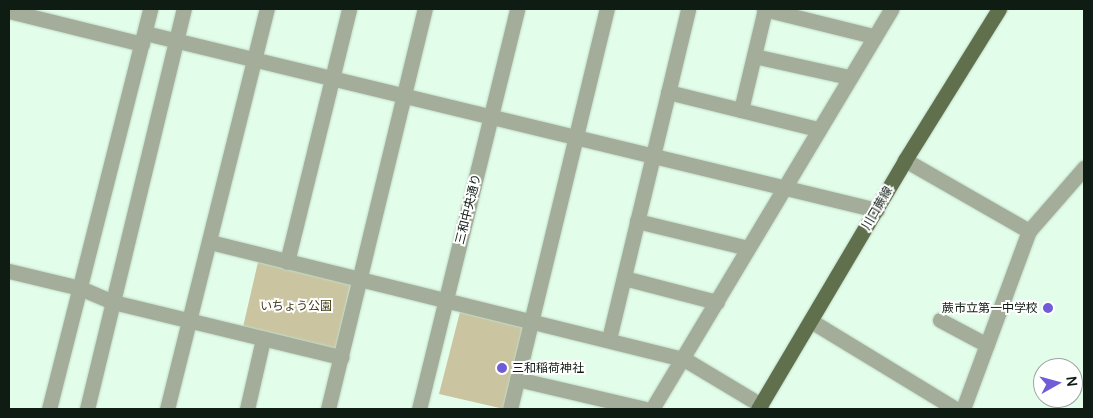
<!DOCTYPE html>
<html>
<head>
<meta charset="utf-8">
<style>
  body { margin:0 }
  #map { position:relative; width:1093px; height:418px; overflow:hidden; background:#e2feea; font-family:Manrope,"Noto Sans JP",sans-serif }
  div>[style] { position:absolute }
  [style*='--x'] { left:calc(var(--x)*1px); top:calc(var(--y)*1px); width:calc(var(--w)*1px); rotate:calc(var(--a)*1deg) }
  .green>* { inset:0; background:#cac5a0; transform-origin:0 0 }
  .roads { filter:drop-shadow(0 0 1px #c0dac8) drop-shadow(0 0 1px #c0dac8) }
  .minor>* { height:15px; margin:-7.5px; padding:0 7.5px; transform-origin:7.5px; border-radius:7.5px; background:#a4ad99 }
  .major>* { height:15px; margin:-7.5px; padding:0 7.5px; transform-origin:7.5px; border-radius:7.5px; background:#60704c }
  .dots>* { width:14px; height:14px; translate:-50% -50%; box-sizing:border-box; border:2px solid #fff; border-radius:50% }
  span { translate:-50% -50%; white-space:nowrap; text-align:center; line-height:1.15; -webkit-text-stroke:4px #fff; paint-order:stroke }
  .street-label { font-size:12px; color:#0f1c13 }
  .park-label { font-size:12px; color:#3f3910 }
  .poi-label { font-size:12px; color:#0f1c13 }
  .right { translate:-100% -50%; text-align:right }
  .left { translate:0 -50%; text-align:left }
  .frame { position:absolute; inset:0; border:10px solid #0f1c13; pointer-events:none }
  .north { position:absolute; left:1033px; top:358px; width:50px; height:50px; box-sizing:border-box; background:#fff; border:1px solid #9fa4a1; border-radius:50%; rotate:83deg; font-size:14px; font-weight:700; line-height:20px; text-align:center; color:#0f1c13 }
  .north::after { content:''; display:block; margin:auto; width:18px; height:22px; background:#6f5cd6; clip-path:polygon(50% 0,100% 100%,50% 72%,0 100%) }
</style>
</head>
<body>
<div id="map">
  <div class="green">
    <div style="left:258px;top:262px;width:95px;height:68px;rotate:13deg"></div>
    <div style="clip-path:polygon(460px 312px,520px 325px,523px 328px,504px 409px,439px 394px)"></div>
  </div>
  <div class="roads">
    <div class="minor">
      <div style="--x:764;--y:9;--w:112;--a:13.9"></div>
      <div style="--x:9;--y:11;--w:137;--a:13.9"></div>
      <div style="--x:145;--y:33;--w:753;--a:13.59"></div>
      <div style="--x:754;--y:56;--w:97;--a:12.5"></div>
      <div style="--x:668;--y:92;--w:154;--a:13.9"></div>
      <div style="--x:741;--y:110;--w:104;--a:-76.6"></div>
      <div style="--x:905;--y:160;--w:143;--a:29.8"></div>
      <div style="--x:637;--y:221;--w:114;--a:13.7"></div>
      <div style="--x:210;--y:242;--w:488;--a:13.9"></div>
      <div style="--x:684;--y:359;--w:90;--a:30.9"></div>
      <div style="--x:287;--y:262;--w:260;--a:-76.2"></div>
      <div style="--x:9;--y:271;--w:73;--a:13.5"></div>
      <div style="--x:80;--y:288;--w:36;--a:23"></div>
      <div style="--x:113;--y:302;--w:235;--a:13.6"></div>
      <div style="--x:624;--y:278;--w:96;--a:14.5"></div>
      <div style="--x:940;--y:320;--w:53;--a:28"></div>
      <div style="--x:811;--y:321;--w:170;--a:31.3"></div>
      <div style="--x:609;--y:339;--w:339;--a:-76.5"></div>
      <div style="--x:517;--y:379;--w:131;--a:13.2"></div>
      <div style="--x:49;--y:409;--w:413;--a:-75.8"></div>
      <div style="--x:87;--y:409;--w:412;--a:-76.4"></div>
      <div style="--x:167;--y:409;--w:412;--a:-76"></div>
      <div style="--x:247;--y:409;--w:72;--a:-77.1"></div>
      <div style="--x:328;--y:409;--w:412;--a:-76.4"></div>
      <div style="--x:419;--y:409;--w:412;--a:-76.2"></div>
      <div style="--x:510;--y:409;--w:412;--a:-76.4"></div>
      <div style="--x:652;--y:409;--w:466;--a:-59.1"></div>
      <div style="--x:963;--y:409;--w:190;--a:-69.7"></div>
      <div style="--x:1029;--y:231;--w:84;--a:-48.9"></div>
    </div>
    <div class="major">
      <div style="--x:758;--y:409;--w:289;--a:-59.4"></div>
      <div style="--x:905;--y:160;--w:178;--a:-58.1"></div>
    </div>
  </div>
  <div class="dots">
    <div style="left:1048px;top:308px;background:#6f5cd6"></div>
    <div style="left:502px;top:368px;background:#6f5cd6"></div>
  </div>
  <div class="street-label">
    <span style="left:877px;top:208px;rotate:-60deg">川口蕨線</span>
    <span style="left:468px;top:209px;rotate:-76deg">三和中央通り</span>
  </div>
  <div class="park-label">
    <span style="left:296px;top:306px">いちょう公園</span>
  </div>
  <div class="poi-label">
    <span class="right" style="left:1038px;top:308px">蕨市立第一中学校</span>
    <span class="left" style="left:512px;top:368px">三和稲荷神社</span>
  </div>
  <div class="frame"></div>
  <div class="north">N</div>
</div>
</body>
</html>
